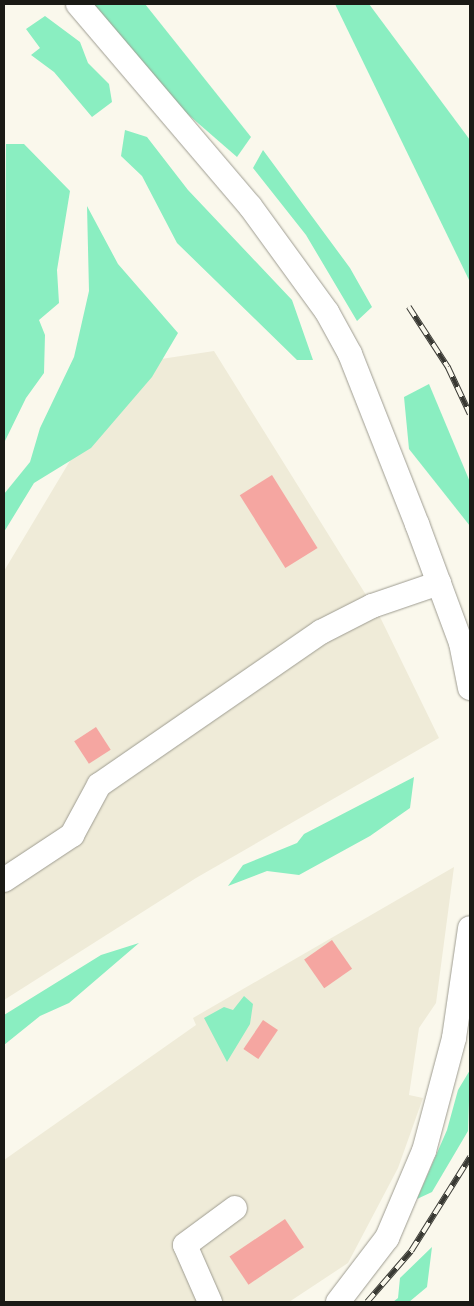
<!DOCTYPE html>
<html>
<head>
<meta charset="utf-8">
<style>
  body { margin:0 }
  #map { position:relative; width:474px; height:1306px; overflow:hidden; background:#faf8ec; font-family:"Golos Text",sans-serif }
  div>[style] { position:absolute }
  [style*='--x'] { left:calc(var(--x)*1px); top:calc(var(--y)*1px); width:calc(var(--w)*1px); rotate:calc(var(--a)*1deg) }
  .built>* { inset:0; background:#efebd8 }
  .green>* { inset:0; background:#8aeec1 }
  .building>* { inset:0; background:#f5a6a1; transform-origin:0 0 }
  .roads { filter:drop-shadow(0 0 1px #9e9c91) drop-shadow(0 0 1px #9e9c91) }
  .minor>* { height:24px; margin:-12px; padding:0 12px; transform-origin:12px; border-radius:12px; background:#fff }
  .rail>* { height:5.5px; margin-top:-2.75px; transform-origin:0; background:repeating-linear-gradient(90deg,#faf8ec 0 11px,#393933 0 22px); box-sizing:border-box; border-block:1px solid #393933 }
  span { translate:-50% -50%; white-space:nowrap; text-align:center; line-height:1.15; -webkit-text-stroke:4px #faf8ec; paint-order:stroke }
  .frame { position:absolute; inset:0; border:5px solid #1a1a15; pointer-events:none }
</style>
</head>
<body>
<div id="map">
  <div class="built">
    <div style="clip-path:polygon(214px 351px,381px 619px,439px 738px,196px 878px,4px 1000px,4px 571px,128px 364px)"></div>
    <div style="clip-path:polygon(454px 867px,436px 1003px,419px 1028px,409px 1095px,423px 1098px,398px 1168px,348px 1263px,289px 1302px,4px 1302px,4px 1160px,196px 1025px,193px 1018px)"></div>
  </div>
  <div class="green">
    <div style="clip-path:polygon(90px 4px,145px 4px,251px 137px,237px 157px,176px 104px)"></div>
    <div style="clip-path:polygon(335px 4px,369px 4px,470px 140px,470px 282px)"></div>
    <div style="clip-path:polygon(45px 16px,80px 42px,88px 63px,109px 84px,112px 102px,92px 117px,54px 72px,31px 55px,40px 48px,26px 29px)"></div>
    <div style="clip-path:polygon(125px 130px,147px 137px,188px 190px,292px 300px,313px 360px,297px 360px,177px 243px,142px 176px,121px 156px)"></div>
    <div style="clip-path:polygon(6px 144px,24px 144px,70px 191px,57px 270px,59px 303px,39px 320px,45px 335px,44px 373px,26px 398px,4px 443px)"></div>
    <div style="clip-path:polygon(263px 150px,350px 268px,372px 307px,357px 321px,306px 235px,253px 168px)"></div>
    <div style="clip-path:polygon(87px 206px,118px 264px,178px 333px,152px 377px,91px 448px,34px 483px,4px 532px,4px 494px,30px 462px,40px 428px,74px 357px,89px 291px)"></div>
    <div style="clip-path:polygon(429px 384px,470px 482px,470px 526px,409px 449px,404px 397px)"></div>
    <div style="clip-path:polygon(414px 777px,410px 808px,370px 836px,299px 875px,267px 871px,228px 886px,243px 865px,297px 843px,304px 834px)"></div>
    <div style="clip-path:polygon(139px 943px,69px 1003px,40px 1016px,4px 1045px,4px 1015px,101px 955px)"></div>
    <div style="clip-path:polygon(244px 996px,253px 1004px,250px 1024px,227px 1062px,204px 1018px,224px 1007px,233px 1010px)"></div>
    <div style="clip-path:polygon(470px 1070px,468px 1131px,432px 1192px,417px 1199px,447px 1130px,458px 1090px)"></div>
    <div style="clip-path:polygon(432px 1247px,427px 1287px,409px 1302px,393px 1302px,398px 1298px,400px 1278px)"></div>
  </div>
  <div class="building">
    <div style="left:272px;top:475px;width:86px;height:38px;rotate:58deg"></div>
    <div style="left:96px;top:727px;width:27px;height:26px;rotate:57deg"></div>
    <div style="left:332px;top:940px;width:35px;height:34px;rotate:55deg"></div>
    <div style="left:263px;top:1020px;width:18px;height:35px;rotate:34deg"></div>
    <div style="left:285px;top:1219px;width:34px;height:67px;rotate:56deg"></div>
  </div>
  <div class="roads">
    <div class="minor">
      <div style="--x:78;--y:4;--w:265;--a:49.6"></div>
      <div style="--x:250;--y:206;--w:131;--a:54"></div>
      <div style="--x:327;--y:312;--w:48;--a:61.3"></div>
      <div style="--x:350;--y:354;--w:183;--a:68.5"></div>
      <div style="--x:417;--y:524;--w:127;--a:69.7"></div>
      <div style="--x:461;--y:643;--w:46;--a:78.7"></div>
      <div style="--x:4;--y:880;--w:82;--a:-33.5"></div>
      <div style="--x:72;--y:835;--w:57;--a:-61.6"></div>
      <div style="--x:99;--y:785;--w:270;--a:-34.6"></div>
      <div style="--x:321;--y:632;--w:57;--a:-27"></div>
      <div style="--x:372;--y:606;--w:71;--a:-18.9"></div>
      <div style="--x:210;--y:1302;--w:62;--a:-113.7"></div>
      <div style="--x:185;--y:1245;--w:62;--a:-36.5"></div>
      <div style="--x:338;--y:1302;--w:81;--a:-52.6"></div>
      <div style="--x:387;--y:1238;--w:95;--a:-67"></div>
      <div style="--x:424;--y:1151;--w:117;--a:-75.1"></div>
      <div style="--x:454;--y:1038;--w:111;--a:-81.7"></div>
    </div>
  </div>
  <div class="rail">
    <div style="--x:409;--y:307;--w:72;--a:57"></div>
    <div style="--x:448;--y:367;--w:52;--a:64.9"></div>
    <div style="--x:367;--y:1302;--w:67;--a:-49.2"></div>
    <div style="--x:411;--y:1251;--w:111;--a:-57.9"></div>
  </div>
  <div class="frame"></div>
</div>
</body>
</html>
